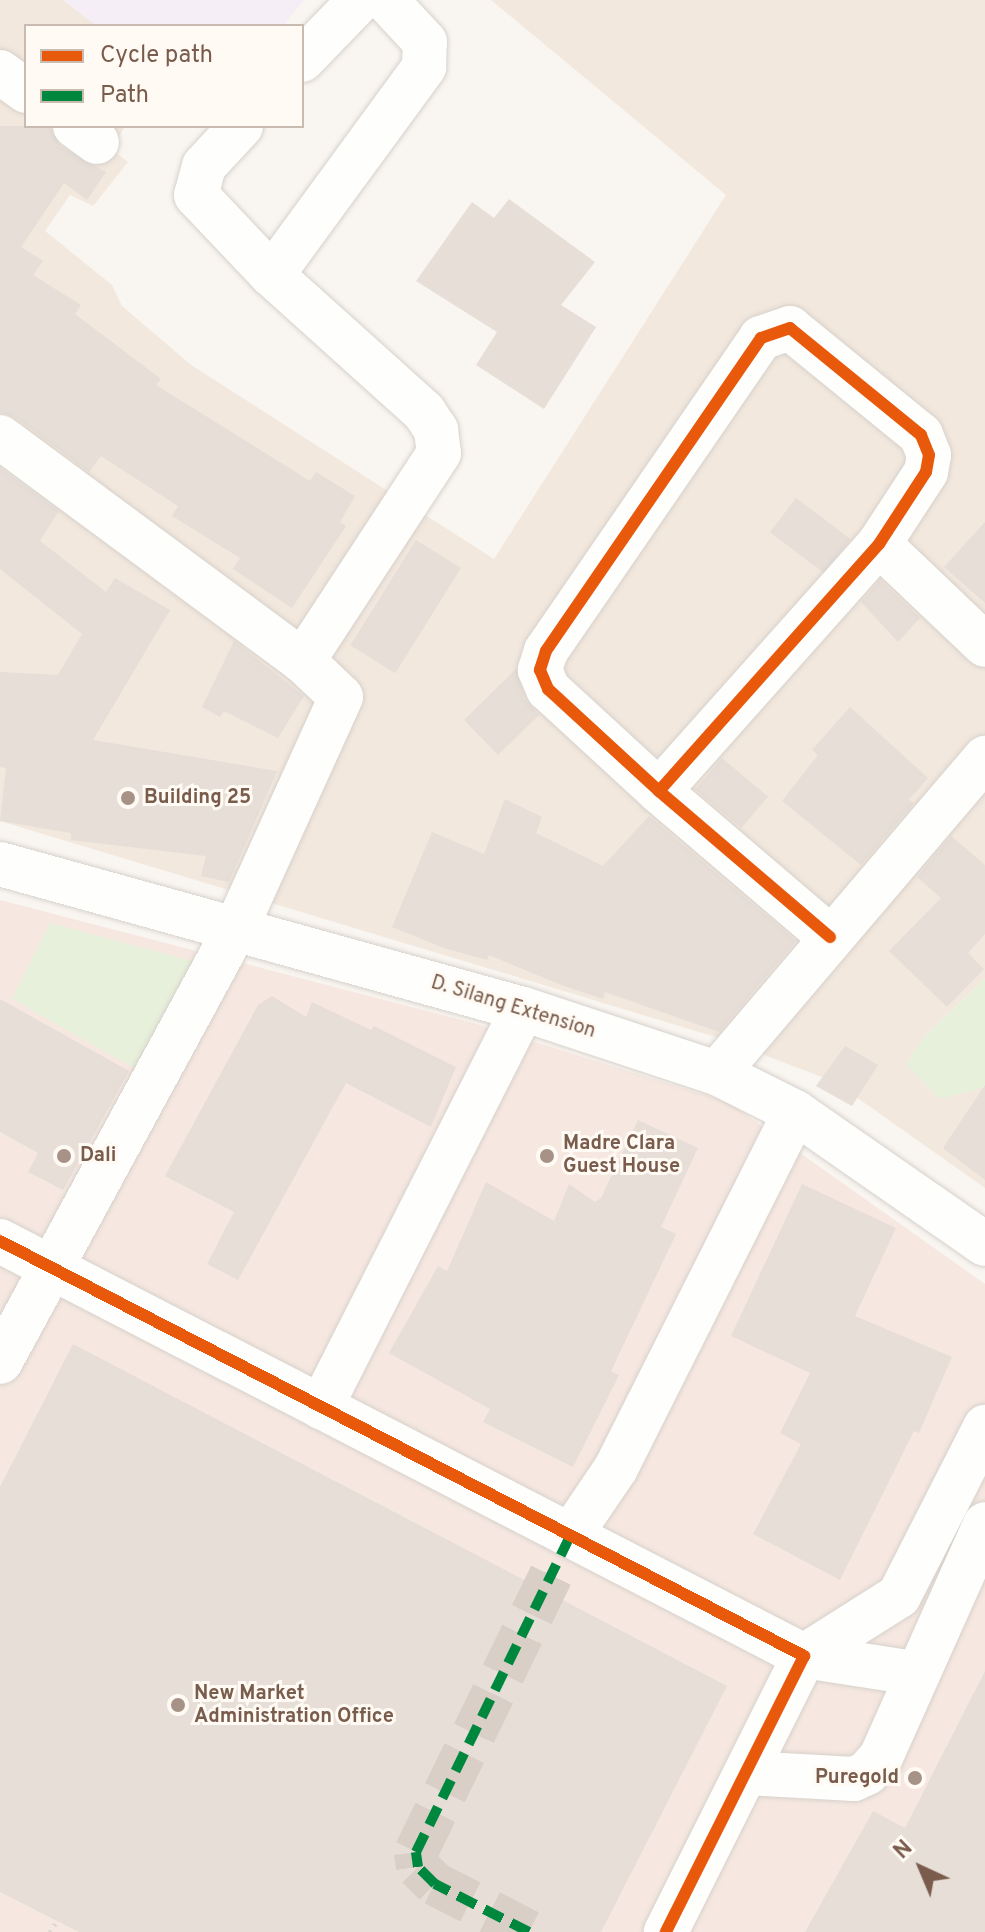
<!DOCTYPE html>
<html>
<head>
<meta charset="utf-8">
<style>
  body { margin:0 }
  #map { position:relative; width:985px; height:1932px; overflow:hidden; background:#f9f5f0; font-family:Overpass,sans-serif }
  div>[style] { position:absolute }
  [style*='--x'] { left:calc(var(--x)*1px); top:calc(var(--y)*1px); width:calc(var(--w)*1px); rotate:calc(var(--a)*1deg) }
  .residential>* { inset:0; background:#f2e8de }
  .commercial>* { inset:0; background:#f6e8e1 }
  .education>* { inset:0; background:#f6eef6 }
  .green>* { inset:0; background:#e7f0db }
  .building>* { inset:0; background:#e6ded7; transform-origin:0 0 }
  .minor-tunnel>* { height:44px; margin-top:-22px; transform-origin:0; background:repeating-linear-gradient(90deg,#d9cfc7 0 44px,transparent 0 66px) }
  .path>* { height:5px; margin-top:-2.5px; transform-origin:0; background:repeating-linear-gradient(90deg,#dcd5d0 0 2px,transparent 0 8px) }
  .roads { filter:drop-shadow(0 0 2px #d7d1cb) drop-shadow(0 0 2px #d7d1cb) }
  .minor>* { height:44px; margin:-22px; padding:0 22px; transform-origin:22px; border-radius:22px; background:#fefefd }
  .quiet>* { height:10px; margin-top:-5px; transform-origin:0; background:repeating-linear-gradient(90deg,#00873e 0 20px,transparent 0 30px) }
  .cycleway>* { height:12px; margin:-6px; padding:0 6px; transform-origin:6px; border-radius:6px; background:#e8590c }
  .dots>* { width:22px; height:22px; translate:-50% -50%; box-sizing:border-box; border:4px solid #fffaf3; border-radius:50% }
  span { translate:-50% -50%; white-space:nowrap; text-align:center; line-height:1.15; -webkit-text-stroke:6px #fffaf3; paint-order:stroke }
  .poi-label { font-size:20px; color:#7a5c4d; font-weight:700 }
  .left { translate:0 -50%; text-align:left }
  .right { translate:-100% -50%; text-align:right }
  .street-label { font-size:20px; color:#7a5c4d }
  .legend { position:absolute; left:24px; top:24px; width:280px; height:104px; box-sizing:border-box; background:#fffaf3; border:2px solid #cabbb1; margin:0; padding:10px 14px; list-style:none; font-size:24px; color:#7a5c4d }
  .legend li { display:flex; align-items:center; gap:16px; height:40px }
  .legend b { width:40px; border:2px solid #cabbb1 }
  .north { position:absolute; left:881px; top:1828px; width:80px; height:80px; -webkit-text-stroke:6px #fffaf3; paint-order:stroke; rotate:316deg; font-size:22px; font-weight:700; line-height:32px; text-align:center; color:#7a5c4d }
  .north::after { content:''; display:block; margin:auto; width:28px; height:36px; background:#7a5c4d; clip-path:polygon(50% 0,100% 100%,50% 72%,0 100%) }
</style>
</head>
<body>
<div id="map">
  <div class="residential">
    <div style="clip-path:polygon(0 0,63px 0,97px 26px,26px 26px,26px 126px,125px 126px,111px 149px,128px 162px,93px 206px,70px 195px,45px 231px,112px 285px,122px 306px,191px 365px,494px 559px,726px 195px,491px 0,985px 0,985px 979px,923px 1038px,985px 1087px,985px 1188px,835px 1082px,719px 1038px,0 821px)"></div>
  </div>
  <div class="commercial">
    <div style="clip-path:polygon(0 900px,473px 1023px,728px 1102px,985px 1284px,985px 1932px,0 1932px)"></div>
  </div>
  <div class="education">
    <div style="clip-path:polygon(63px 0,304px 0,283px 26px,97px 26px)"></div>
  </div>
  <div class="green">
    <div style="clip-path:polygon(50px 923px,196px 962px,134px 1068px,12px 999px)"></div>
    <div style="clip-path:polygon(985px 979px,985px 1087px,940px 1099px,906px 1064px,923px 1038px)"></div>
  </div>
  <div class="building">
    <div style="clip-path:polygon(0 126px,50px 126px,60px 146px,106px 172px,87px 200px,64px 183px,21px 247px,43px 261px,33px 275px,81px 305px,75px 314px,161px 379px,156px 385px,310px 481px,316px 472px,355px 496px,340px 522px,346px 526px,292px 608px,233px 569px,240px 558px,172px 516px,178px 506px,101px 456px,89px 472px,15px 417px,0 412px)"></div>
    <div style="clip-path:polygon(509px 199px,595px 262px,561px 305px,596px 327px,544px 409px,476px 365px,497px 332px,416px 281px,472px 202px,494px 218px)"></div>
    <div style="clip-path:polygon(0 468px,59px 511px,40px 541px,106px 592px,115px 578px,170px 610px,93px 740px,277px 771px,229px 882px,201px 876px,206px 856px,71px 840px,71px 833px,0 821px,6px 768px,0 767px,0 672px,58px 675px,82px 634px,0 569px)"></div>
    <div style="left:796px;top:498px;width:68px;height:43px;rotate:37deg"></div>
    <div style="clip-path:polygon(985px 522px,985px 603px,944px 567px)"></div>
    <div style="left:416px;top:540px;width:53px;height:124px;rotate:32deg"></div>
    <div style="clip-path:polygon(880px 580px,920px 618px,898px 642px,861px 602px)"></div>
    <div style="clip-path:polygon(234px 641px,304px 696px,278px 738px,224px 711px,220px 717px,202px 707px)"></div>
    <div style="clip-path:polygon(516px 669px,525px 699px,539px 715px,498px 755px,464px 720px)"></div>
    <div style="clip-path:polygon(850px 707px,928px 778px,909px 800px,914px 803px,861px 865px,782px 801px,818px 755px,812px 750px)"></div>
    <div style="left:722px;top:758px;width:60px;height:41px;rotate:40deg"></div>
    <div style="clip-path:polygon(505px 799px,542px 817px,536px 833px,603px 866px,649px 816px,796px 941px,719px 1032px,605px 992px,603px 999px,561px 985px,489px 955px,487px 960px,444px 948px,392px 927px,432px 832px,484px 854px)"></div>
    <div style="clip-path:polygon(951px 836px,985px 865px,985px 934px,968px 953px,984px 969px,947px 1007px,889px 951px,941px 898px,917px 877px)"></div>
    <div style="clip-path:polygon(272px 996px,306px 1017px,312px 1002px,371px 1030px,374px 1026px,456px 1067px,431px 1127px,346px 1083px,238px 1280px,207px 1264px,234px 1212px,165px 1176px,258px 1005px)"></div>
    <div style="clip-path:polygon(0 999px,129px 1071px,63px 1190px,28px 1172px,38px 1153px,0 1132px)"></div>
    <div style="clip-path:polygon(845px 1046px,878px 1065px,852px 1106px,816px 1086px)"></div>
    <div style="clip-path:polygon(985px 1085px,985px 1180px,943px 1148px)"></div>
    <div style="clip-path:polygon(638px 1120px,698px 1148px,661px 1227px,676px 1234px,611px 1371px,619px 1375px,573px 1467px,483px 1422px,490px 1409px,389px 1353px,438px 1266px,447px 1271px,486px 1182px,554px 1221px,569px 1184px,595px 1202px,601px 1198px)"></div>
    <div style="clip-path:polygon(802px 1184px,896px 1228px,855px 1316px,952px 1357px,919px 1433px,914px 1431px,840px 1580px,753px 1534px,801px 1444px,780px 1433px,810px 1373px,731px 1336px)"></div>
    <div style="clip-path:polygon(73px 1344px,727px 1686px,601px 1932px,79px 1932px,0 1892px,0 1487px)"></div>
    <div style="clip-path:polygon(985px 1671px,985px 1932px,805px 1932px,873px 1811px,905px 1828px)"></div>
  </div>
  <div class="minor-tunnel">
    <div style="--x:529;--y:1932;--w:106;--a:-152.9"></div>
    <div style="--x:435;--y:1884;--w:24;--a:-135"></div>
    <div style="--x:418;--y:1867;--w:15;--a:-98"></div>
    <div style="--x:416;--y:1852;--w:352;--a:-64"></div>
  </div>
  <div class="path">
    <div style="--x:50;--y:1932;--w:13;--a:-58"></div>
  </div>
  <div class="roads">
    <div class="minor">
      <div style="--x:302;--y:60;--w:83;--a:-46"></div>
      <div style="--x:0;--y:72;--w:32;--a:36"></div>
      <div style="--x:75;--y:126;--w:27;--a:36"></div>
      <div style="--x:241;--y:126;--w:54;--a:132.8"></div>
      <div style="--x:204;--y:166;--w:30;--a:105"></div>
      <div style="--x:196;--y:195;--w:110;--a:46.5"></div>
      <div style="--x:272;--y:275;--w:205;--a:42"></div>
      <div style="--x:424;--y:412;--w:22;--a:56"></div>
      <div style="--x:436;--y:430;--w:23;--a:83"></div>
      <div style="--x:439;--y:453;--w:249;--a:123.2"></div>
      <div style="--x:272;--y:275;--w:258;--a:-53.8"></div>
      <div style="--x:424;--y:67;--w:25;--a:-88"></div>
      <div style="--x:425;--y:42;--w:57;--a:-132.9"></div>
      <div style="--x:0;--y:437;--w:377;--a:36.5"></div>
      <div style="--x:303;--y:661;--w:52;--a:43.5"></div>
      <div style="--x:341;--y:697;--w:252;--a:114.4"></div>
      <div style="--x:237;--y:926;--w:496;--a:118.5"></div>
      <div style="--x:879;--y:544;--w:146;--a:43.6"></div>
      <div style="--x:659;--y:791;--w:331;--a:-48.3"></div>
      <div style="--x:879;--y:544;--w:86;--a:-56.9"></div>
      <div style="--x:926;--y:472;--w:17;--a:-80"></div>
      <div style="--x:929;--y:455;--w:22;--a:-112"></div>
      <div style="--x:921;--y:435;--w:169;--a:-140.8"></div>
      <div style="--x:790;--y:328;--w:31;--a:161"></div>
      <div style="--x:761;--y:338;--w:380;--a:124.5"></div>
      <div style="--x:546;--y:651;--w:20;--a:108"></div>
      <div style="--x:540;--y:670;--w:21;--a:67"></div>
      <div style="--x:548;--y:689;--w:151;--a:42.6"></div>
      <div style="--x:659;--y:791;--w:225;--a:40.5"></div>
      <div style="--x:0;--y:864;--w:543;--a:15.5"></div>
      <div style="--x:523;--y:1009;--w:204;--a:18.3"></div>
      <div style="--x:717;--y:1073;--w:87;--a:26.6"></div>
      <div style="--x:795;--y:1112;--w:231;--a:34.8"></div>
      <div style="--x:717;--y:1073;--w:414;--a:-49.6"></div>
      <div style="--x:0;--y:1241;--w:905;--a:27.3"></div>
      <div style="--x:804;--y:1656;--w:309;--a:116.6"></div>
      <div style="--x:321;--y:1407;--w:446;--a:-63.1"></div>
      <div style="--x:570;--y:1536;--w:82;--a:-55.9"></div>
      <div style="--x:616;--y:1468;--w:398;--a:-63.3"></div>
      <div style="--x:804;--y:1656;--w:112;--a:-32.3"></div>
      <div style="--x:899;--y:1596;--w:190;--a:-63"></div>
      <div style="--x:804;--y:1656;--w:111;--a:8.8"></div>
      <div style="--x:747;--y:1773;--w:107;--a:3.2"></div>
      <div style="--x:854;--y:1779;--w:14;--a:-25"></div>
      <div style="--x:867;--y:1773;--w:21;--a:-49"></div>
      <div style="--x:881;--y:1757;--w:255;--a:-65.9"></div>
    </div>
  </div>
  <div class="quiet">
    <div style="--x:529;--y:1932;--w:106;--a:-152.9"></div>
    <div style="--x:435;--y:1884;--w:24;--a:-135"></div>
    <div style="--x:418;--y:1867;--w:15;--a:-98"></div>
    <div style="--x:416;--y:1852;--w:352;--a:-64"></div>
  </div>
  <div class="cycleway">
    <div style="--x:659;--y:791;--w:331;--a:-48.3"></div>
    <div style="--x:879;--y:544;--w:86;--a:-56.9"></div>
    <div style="--x:926;--y:472;--w:17;--a:-80"></div>
    <div style="--x:929;--y:455;--w:22;--a:-112"></div>
    <div style="--x:921;--y:435;--w:169;--a:-140.8"></div>
    <div style="--x:790;--y:328;--w:31;--a:161"></div>
    <div style="--x:761;--y:338;--w:380;--a:124.5"></div>
    <div style="--x:546;--y:651;--w:20;--a:108"></div>
    <div style="--x:540;--y:670;--w:21;--a:67"></div>
    <div style="--x:548;--y:689;--w:151;--a:42.6"></div>
    <div style="--x:659;--y:791;--w:225;--a:40.5"></div>
    <div style="--x:0;--y:1241;--w:905;--a:27.3"></div>
    <div style="--x:804;--y:1656;--w:309;--a:116.6"></div>
  </div>
  <div class="dots">
    <div style="left:128px;top:798px;background:#a69286"></div>
    <div style="left:64px;top:1156px;background:#a69286"></div>
    <div style="left:547px;top:1156px;background:#a69286"></div>
    <div style="left:178px;top:1705px;background:#a69286"></div>
    <div style="left:915px;top:1778px;background:#a69286"></div>
  </div>
  <div class="poi-label">
    <span class="left" style="left:144px;top:798px">Building 25</span>
    <span class="left" style="left:563px;top:1156px">Madre Clara<br>Guest House</span>
    <span class="left" style="left:80px;top:1156px">Dali</span>
    <span class="left" style="left:194px;top:1706px">New Market<br>Administration Office</span>
    <span class="right" style="left:899px;top:1778px">Puregold</span>
  </div>
  <div class="street-label">
    <span style="left:513px;top:1008px;rotate:17deg">D. Silang Extension</span>
  </div>
  <ul class="legend">
  <li><b style="height:10px;background:#e8590c"></b>Cycle path</li>
  <li><b style="height:10px;background:#00873e"></b>Path</li>
  </ul>
  <div class="north">N</div>
</div>
</body>
</html>
